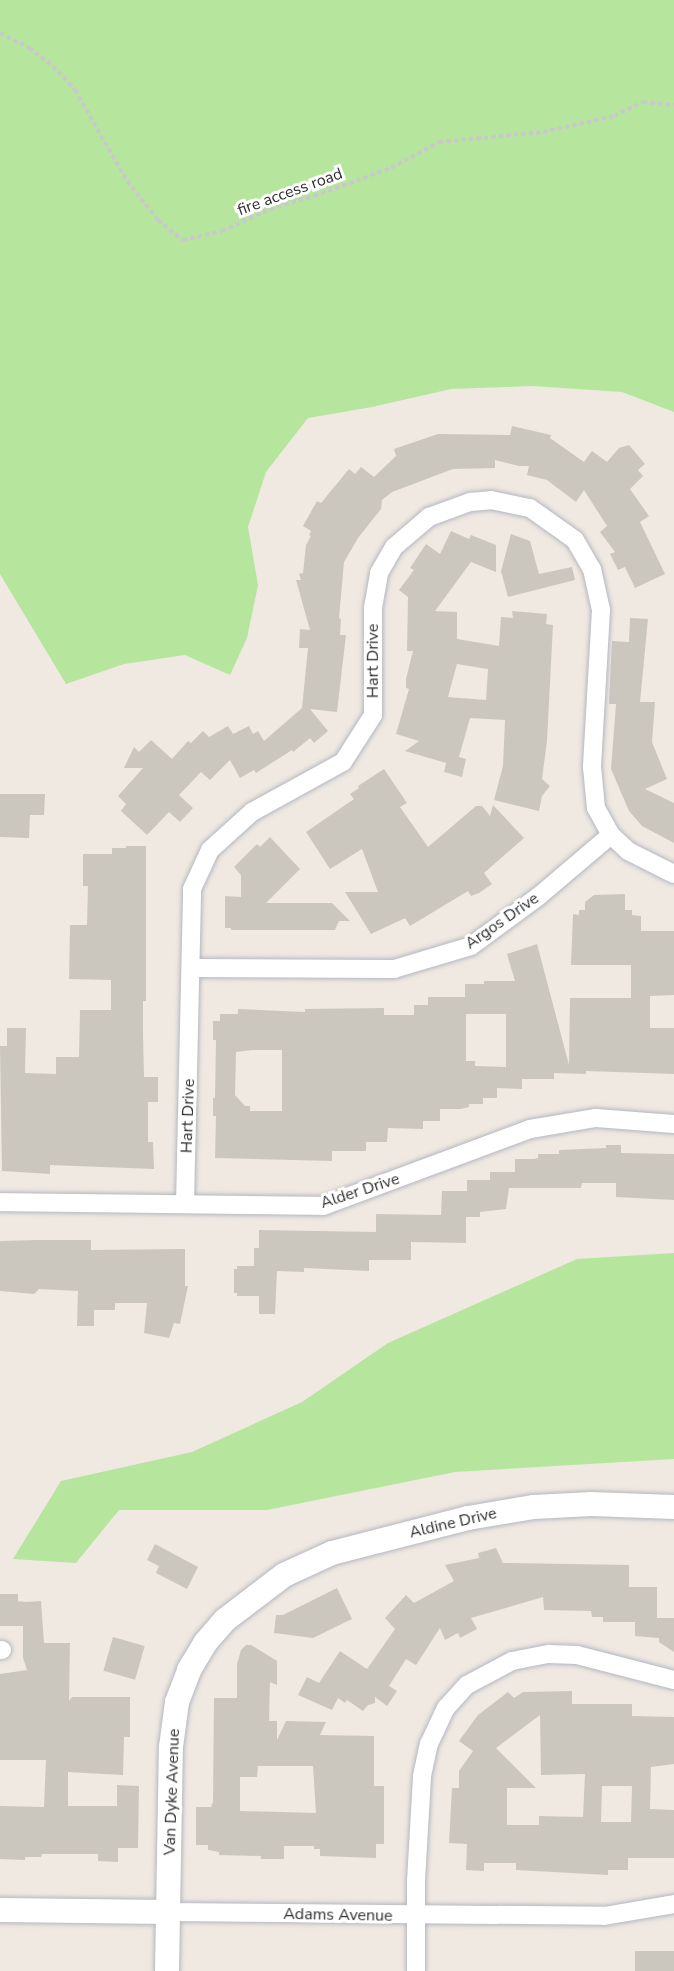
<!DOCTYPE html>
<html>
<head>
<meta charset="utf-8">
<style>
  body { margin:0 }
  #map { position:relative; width:674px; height:1971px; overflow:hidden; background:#efe9e1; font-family:"Nunito Sans",sans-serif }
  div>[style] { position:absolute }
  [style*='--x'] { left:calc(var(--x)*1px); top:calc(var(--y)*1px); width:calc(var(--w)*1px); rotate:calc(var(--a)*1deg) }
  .green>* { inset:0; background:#b6e59e }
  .building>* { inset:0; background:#cbc7bf; transform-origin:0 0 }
  .path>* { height:4px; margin-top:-2px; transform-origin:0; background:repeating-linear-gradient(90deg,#c9c9c9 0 4.5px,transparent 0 7.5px) }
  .roads { filter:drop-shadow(0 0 2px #b4b7c1) drop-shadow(0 0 2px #b4b7c1) }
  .street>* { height:18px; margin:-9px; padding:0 9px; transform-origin:9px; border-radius:9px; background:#fff }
  .secondary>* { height:24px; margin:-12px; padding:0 12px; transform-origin:12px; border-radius:12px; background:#fff }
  span { translate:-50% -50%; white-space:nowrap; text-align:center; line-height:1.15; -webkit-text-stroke:6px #fff; paint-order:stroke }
  .street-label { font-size:16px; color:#2e2e2e }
</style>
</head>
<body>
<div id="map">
  <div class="green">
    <div style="clip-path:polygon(0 0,674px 0,674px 412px,622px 392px,532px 386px,451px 389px,372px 407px,308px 418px,266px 472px,248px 527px,258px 585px,247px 638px,230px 675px,185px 655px,124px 664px,66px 684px,0 574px)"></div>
    <div style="clip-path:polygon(674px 1253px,674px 1459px,455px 1472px,267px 1510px,119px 1510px,76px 1563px,13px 1559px,61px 1481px,192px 1452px,302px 1402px,388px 1343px,577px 1259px)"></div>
  </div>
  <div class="building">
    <div style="clip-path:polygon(512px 426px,551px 435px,550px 438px,584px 462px,592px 451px,607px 462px,619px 448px,629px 445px,645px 464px,638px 470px,643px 476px,630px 489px,649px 516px,640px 522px,665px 574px,635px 588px,625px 567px,618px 570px,610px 554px,615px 552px,600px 532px,607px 526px,584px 490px,576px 502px,547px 480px,527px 475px,529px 466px,519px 466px,495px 460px,495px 468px,453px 469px,392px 492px,382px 500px,381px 509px,358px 538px,344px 562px,339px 618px,341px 619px,340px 635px,346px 635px,337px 712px,310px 709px,328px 731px,314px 743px,310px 738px,293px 752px,292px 750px,256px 773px,254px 770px,240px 778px,230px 760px,210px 780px,201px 772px,179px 795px,193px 808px,180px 822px,169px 812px,147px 835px,121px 811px,126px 804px,118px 796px,143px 768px,124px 768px,134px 747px,139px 752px,151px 740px,172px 759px,188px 741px,191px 743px,203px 731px,209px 737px,228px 726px,233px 734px,249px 726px,253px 734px,258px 731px,264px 741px,302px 708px,308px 648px,299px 648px,300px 629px,310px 630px,296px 580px,301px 580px,299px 574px,303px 573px,306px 545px,311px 536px,309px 535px,311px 531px,303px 526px,317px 501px,321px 503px,349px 469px,355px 474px,361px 467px,374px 477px,396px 456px,394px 449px,438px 434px,510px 435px)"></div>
    <div style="clip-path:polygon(evenodd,451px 531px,469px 539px,471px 535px,496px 545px,496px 572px,471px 562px,435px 611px,457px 612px,457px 639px,499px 646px,501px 617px,513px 618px,512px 611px,547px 614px,546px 624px,553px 625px,547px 741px,542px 779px,550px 786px,542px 796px,539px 811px,494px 800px,503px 766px,505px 720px,470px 718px,459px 757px,466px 759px,462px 777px,444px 772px,446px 763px,405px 751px,419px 741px,396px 734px,409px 689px,406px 688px,406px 679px,413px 651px,407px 651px,408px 597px,399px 590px,414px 570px,410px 568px,426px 544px,440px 554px,451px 531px,457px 664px,488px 669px,486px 700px,448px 697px,457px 664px)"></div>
    <div style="clip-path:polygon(511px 534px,530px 541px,539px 574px,572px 567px,575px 580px,508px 597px,501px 571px)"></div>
    <div style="clip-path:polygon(630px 618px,648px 619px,640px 702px,655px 702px,652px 742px,667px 779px,645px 789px,674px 803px,674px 843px,642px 826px,629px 811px,611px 769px,616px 704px,609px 704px,612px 641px,629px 642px)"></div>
    <div style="clip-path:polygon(384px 769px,407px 803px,400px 807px,428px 847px,476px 806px,482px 806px,490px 816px,493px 805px,524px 838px,484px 873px,492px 884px,479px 893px,471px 896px,468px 891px,410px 926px,405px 918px,371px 934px,345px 892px,378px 892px,362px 849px,330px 869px,306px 832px,354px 799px,350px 794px,359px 788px,358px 786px)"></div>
    <div style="clip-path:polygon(0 794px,45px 794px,44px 815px,30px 815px,29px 838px,0 837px)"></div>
    <div style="clip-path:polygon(270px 837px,300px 869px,266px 903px,332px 903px,350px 921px,339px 921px,335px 930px,231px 930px,231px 928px,225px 928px,225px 896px,241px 897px,241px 875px,234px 867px,257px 844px,260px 847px)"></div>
    <div style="clip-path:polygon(126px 846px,146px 846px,146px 1001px,143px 1001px,143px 1034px,144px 1077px,158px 1077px,158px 1102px,148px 1102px,148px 1142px,153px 1142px,154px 1169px,50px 1165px,50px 1174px,2px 1171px,0 1046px,7px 1046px,7px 1028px,26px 1028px,25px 1073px,56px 1074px,56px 1057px,79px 1057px,80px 1010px,111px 1010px,111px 980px,69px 979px,70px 925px,87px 925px,88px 886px,83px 886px,83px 854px,112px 854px,112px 848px,126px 848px)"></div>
    <div style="clip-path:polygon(evenodd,625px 894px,625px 910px,632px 910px,632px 915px,641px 916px,641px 931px,674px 931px,674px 995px,650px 996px,650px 1028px,674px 1028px,674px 1074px,586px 1071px,586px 1074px,554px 1073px,554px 1079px,522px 1079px,522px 1089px,497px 1088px,497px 1098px,483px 1098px,483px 1104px,469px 1104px,469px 1107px,461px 1109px,440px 1109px,440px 1121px,423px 1121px,423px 1129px,388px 1128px,387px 1142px,366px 1142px,366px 1151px,332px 1151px,332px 1161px,215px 1158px,216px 1116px,213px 1116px,213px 1098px,215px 1098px,216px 1040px,213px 1040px,213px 1021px,220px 1021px,220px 1014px,238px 1014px,238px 1009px,305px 1012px,305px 1009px,384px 1008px,384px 1015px,414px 1015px,414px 1005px,428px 1005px,428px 997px,465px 997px,465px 984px,484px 984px,484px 981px,515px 981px,507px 954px,537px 944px,569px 1065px,570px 998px,631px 998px,631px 965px,571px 965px,573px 914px,579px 915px,579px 910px,585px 910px,585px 902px,594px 895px,625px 894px,466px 1014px,506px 1014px,506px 1067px,475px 1066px,475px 1061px,466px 1061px,466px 1014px,625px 894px,252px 1050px,282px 1050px,282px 1111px,250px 1111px,250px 1106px,245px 1106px,235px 1095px,236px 1052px,252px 1050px)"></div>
    <div style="clip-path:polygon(606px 1145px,621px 1145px,621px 1153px,674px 1154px,674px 1200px,616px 1197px,616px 1183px,582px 1183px,581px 1188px,509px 1188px,506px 1209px,480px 1212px,480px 1217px,466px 1217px,466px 1243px,411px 1242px,411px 1260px,369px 1260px,369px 1271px,304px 1268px,304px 1272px,277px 1271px,275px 1314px,259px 1314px,259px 1296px,237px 1296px,237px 1293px,234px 1293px,234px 1269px,237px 1269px,237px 1266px,254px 1266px,254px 1248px,259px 1248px,259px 1230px,376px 1232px,376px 1214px,441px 1215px,442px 1191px,467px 1191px,467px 1180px,490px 1180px,490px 1172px,515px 1172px,515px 1159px,534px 1159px,538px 1158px,538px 1154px,559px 1154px,559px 1150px,606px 1148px)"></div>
    <div style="clip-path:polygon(37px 1240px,91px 1240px,91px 1250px,185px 1249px,185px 1286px,188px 1286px,180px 1324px,174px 1323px,169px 1338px,144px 1333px,147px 1303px,115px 1303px,115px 1310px,94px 1310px,94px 1326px,77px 1326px,78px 1291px,39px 1289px,34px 1294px,0 1291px,0 1241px)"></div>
    <div style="clip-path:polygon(155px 1544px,198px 1567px,187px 1589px,156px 1573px,159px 1566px,147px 1560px)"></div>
    <div style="clip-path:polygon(496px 1548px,503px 1563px,629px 1565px,629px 1587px,657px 1587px,657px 1618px,674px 1618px,674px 1652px,659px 1642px,659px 1638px,635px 1636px,635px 1622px,603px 1622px,603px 1617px,592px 1617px,591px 1611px,544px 1610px,543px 1597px,471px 1618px,477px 1629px,460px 1638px,458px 1633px,445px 1640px,440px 1628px,416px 1665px,406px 1659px,389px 1686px,397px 1691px,387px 1706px,375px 1697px,375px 1703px,368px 1705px,363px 1711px,347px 1700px,345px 1703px,338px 1698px,332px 1710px,298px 1695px,307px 1677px,319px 1683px,340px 1651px,367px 1669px,395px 1629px,385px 1618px,406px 1595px,414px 1603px,454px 1581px,445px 1565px,479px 1558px,478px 1553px)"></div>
    <div style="clip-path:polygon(337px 1588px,352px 1619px,313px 1638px,274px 1633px,276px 1615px,283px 1615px)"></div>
    <div style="clip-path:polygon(0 1594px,18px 1594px,18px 1601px,25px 1602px,41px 1601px,44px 1643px,70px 1643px,69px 1701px,72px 1697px,130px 1697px,130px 1737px,124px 1737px,123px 1775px,68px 1772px,68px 1806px,117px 1806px,117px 1785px,139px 1786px,138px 1848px,118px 1848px,118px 1862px,98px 1861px,98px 1854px,42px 1854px,41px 1857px,25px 1857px,25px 1860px,0 1859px,0 1806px,44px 1807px,46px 1760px,0 1760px,0 1674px,27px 1670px,23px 1658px,23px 1626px,0 1626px)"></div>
    <div style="left:113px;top:1637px;width:33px;height:35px;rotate:16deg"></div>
    <div style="clip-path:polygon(evenodd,246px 1645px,251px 1645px,277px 1661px,277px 1685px,270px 1682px,269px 1721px,277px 1721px,277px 1740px,286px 1721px,326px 1722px,320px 1735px,374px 1736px,374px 1786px,384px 1786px,384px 1844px,376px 1844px,376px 1858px,320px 1856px,320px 1849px,314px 1849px,314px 1846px,284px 1846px,284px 1859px,261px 1859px,261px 1856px,219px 1855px,219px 1852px,208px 1850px,208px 1845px,196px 1845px,196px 1807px,211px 1807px,213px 1802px,214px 1698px,237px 1698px,237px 1664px,241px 1650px,246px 1645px,258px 1766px,313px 1766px,316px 1813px,240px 1811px,240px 1777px,257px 1777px,258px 1766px)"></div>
    <div style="clip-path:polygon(evenodd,572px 1691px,572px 1704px,632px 1704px,632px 1716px,674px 1717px,674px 1764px,651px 1767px,650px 1809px,674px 1810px,674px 1858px,628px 1858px,628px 1870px,608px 1870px,608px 1875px,516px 1870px,516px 1863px,484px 1863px,484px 1871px,466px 1870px,467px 1844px,449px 1843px,452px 1788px,459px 1788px,459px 1771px,473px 1751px,459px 1741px,478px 1715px,508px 1692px,514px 1698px,523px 1692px,572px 1691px,540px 1715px,541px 1775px,585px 1774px,583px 1817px,539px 1816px,539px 1825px,507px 1825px,507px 1788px,536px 1788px,496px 1748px,540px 1715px,572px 1691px,602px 1786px,632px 1786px,631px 1822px,601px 1822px,602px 1786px)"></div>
    <div style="left:674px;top:1951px;width:20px;height:39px;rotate:90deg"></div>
  </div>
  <div class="path">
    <div style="--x:0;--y:33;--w:33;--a:27"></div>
    <div style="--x:29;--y:48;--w:30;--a:37"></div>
    <div style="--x:53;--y:66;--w:33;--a:47"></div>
    <div style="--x:75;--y:90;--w:105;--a:60.3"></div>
    <div style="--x:127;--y:181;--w:50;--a:51.5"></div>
    <div style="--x:158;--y:220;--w:32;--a:39"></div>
    <div style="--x:183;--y:240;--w:40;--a:-13"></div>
    <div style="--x:222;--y:231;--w:53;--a:-24.6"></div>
    <div style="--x:270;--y:209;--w:46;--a:-16.5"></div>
    <div style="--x:314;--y:196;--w:82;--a:-20"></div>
    <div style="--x:391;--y:168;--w:55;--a:-28.4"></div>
    <div style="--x:439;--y:142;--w:104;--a:-5.5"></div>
    <div style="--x:543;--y:132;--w:73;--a:-12.7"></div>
    <div style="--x:614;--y:116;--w:32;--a:-26"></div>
    <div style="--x:643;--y:102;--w:31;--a:6"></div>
  </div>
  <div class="roads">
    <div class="street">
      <div style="--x:192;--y:968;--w:202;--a:0.3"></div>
      <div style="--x:394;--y:969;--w:80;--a:-16.6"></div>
      <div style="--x:471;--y:946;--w:84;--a:-36.3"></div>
      <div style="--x:539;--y:896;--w:94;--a:-40.3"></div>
      <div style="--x:611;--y:835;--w:23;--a:43"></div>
      <div style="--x:628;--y:851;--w:51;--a:26.6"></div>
      <div style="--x:0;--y:1202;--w:323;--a:0.7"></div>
      <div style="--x:323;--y:1206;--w:221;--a:-20.4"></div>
      <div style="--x:530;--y:1129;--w:67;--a:-9.5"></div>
      <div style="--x:596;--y:1118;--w:78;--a:4.4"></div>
      <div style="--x:185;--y:1204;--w:315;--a:-88.7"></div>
      <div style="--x:192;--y:889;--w:43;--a:-65.2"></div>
      <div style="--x:210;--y:850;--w:57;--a:-42.1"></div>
      <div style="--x:252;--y:812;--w:104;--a:-28.8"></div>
      <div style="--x:343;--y:762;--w:56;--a:-57.4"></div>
      <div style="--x:373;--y:715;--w:107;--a:-90"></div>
      <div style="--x:373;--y:608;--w:36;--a:-80"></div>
      <div style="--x:379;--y:573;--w:30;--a:-60"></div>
      <div style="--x:394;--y:547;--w:46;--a:-40.6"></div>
      <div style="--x:429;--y:517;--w:44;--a:-20.1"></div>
      <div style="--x:470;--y:502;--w:21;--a:-5"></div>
      <div style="--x:491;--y:500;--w:40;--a:12"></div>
      <div style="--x:530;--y:508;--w:55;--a:35.4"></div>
      <div style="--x:575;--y:540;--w:34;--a:60"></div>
      <div style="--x:592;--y:569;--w:42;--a:77.6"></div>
      <div style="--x:601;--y:610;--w:157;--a:93.3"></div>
      <div style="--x:592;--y:767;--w:41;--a:84.4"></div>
      <div style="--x:596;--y:808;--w:31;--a:61"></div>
      <div style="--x:0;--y:1650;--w:2;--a:0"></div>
      <div style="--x:168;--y:1912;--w:436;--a:0.5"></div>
      <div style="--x:604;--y:1916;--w:71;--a:-9.7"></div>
      <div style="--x:416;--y:1971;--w:90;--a:-90"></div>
      <div style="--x:416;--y:1881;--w:105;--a:-86.7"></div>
      <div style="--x:422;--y:1776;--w:33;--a:-78"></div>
      <div style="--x:429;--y:1744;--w:40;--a:-65"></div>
      <div style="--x:446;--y:1708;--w:31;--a:-48"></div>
      <div style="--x:467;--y:1685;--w:51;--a:-28.1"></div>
      <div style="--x:512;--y:1661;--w:38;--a:-11"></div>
      <div style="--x:549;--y:1654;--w:28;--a:2"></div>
      <div style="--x:577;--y:1655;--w:100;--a:14.5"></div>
    </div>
    <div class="secondary">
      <div style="--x:0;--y:1910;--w:168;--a:0.7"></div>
      <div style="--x:167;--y:1971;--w:224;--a:-89"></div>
      <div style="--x:171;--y:1747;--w:45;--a:-82.4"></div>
      <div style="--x:177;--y:1702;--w:34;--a:-69"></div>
      <div style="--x:189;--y:1670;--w:31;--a:-59"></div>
      <div style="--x:205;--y:1643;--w:30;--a:-49"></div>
      <div style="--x:225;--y:1620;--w:74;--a:-37.3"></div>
      <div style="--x:284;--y:1575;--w:53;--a:-24.6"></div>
      <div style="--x:332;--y:1553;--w:140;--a:-14.4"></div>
      <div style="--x:468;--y:1518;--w:67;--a:-9.5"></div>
      <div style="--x:534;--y:1507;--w:57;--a:-3"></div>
      <div style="--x:591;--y:1504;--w:83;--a:2.1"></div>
    </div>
  </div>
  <div class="street-label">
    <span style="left:290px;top:192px;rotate:-20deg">fire access road</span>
    <span style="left:373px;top:661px;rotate:-90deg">Hart Drive</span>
    <span style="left:502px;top:921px;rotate:-35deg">Argos Drive</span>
    <span style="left:188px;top:1116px;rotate:-88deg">Hart Drive</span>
    <span style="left:360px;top:1191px;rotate:-18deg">Alder Drive</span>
    <span style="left:453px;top:1523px;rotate:-13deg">Aldine Drive</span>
    <span style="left:172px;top:1792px;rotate:-88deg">Van Dyke Avenue</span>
    <span style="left:338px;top:1915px;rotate:1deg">Adams Avenue</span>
  </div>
</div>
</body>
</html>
